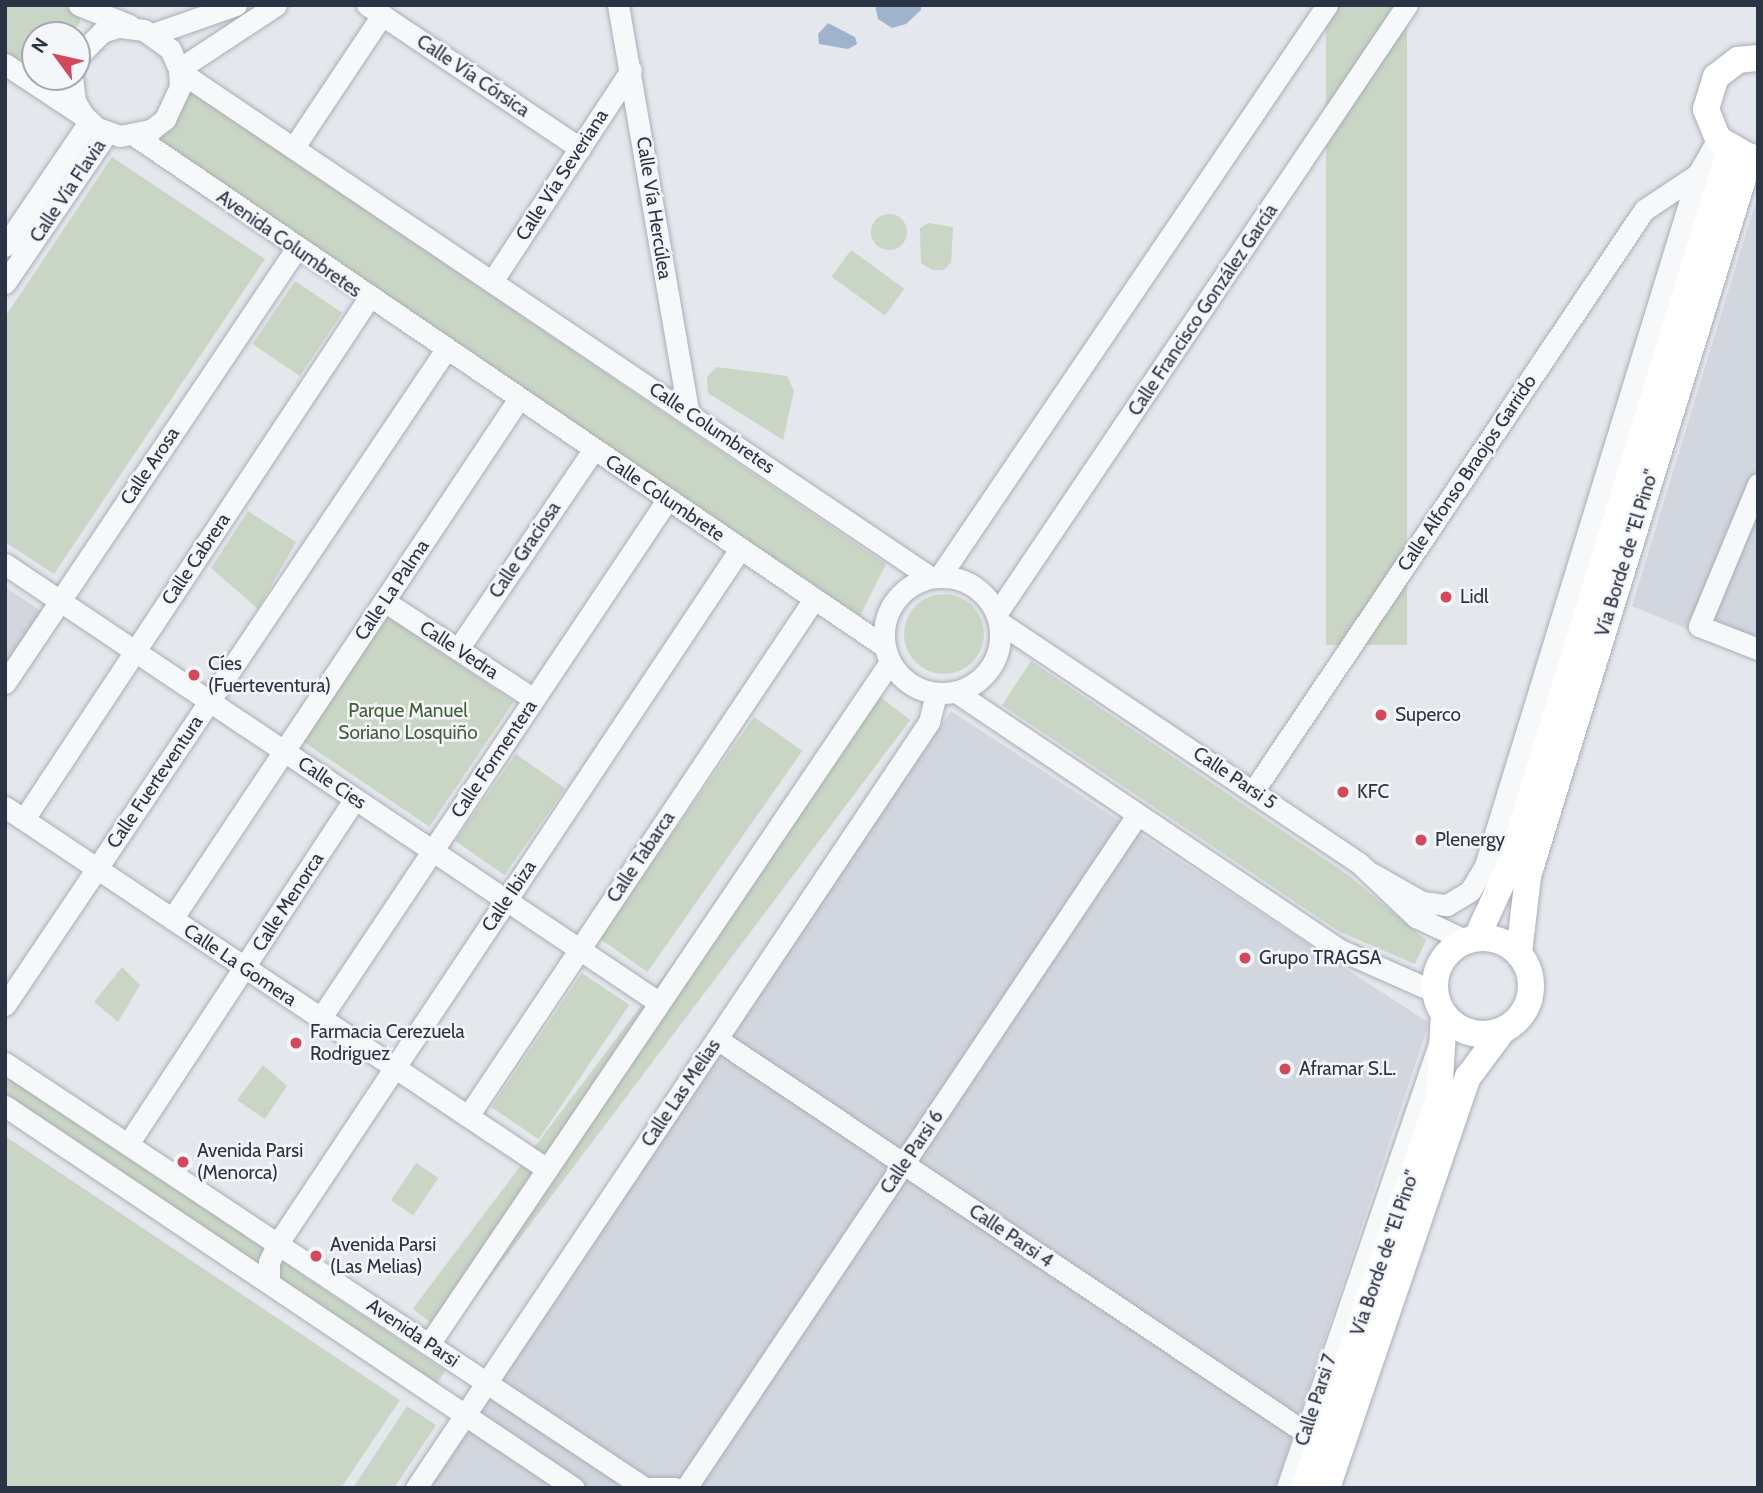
<!DOCTYPE html>
<html>
<head>
<meta charset="utf-8">
<style>
  body { margin:0 }
  #map { position:relative; width:1763px; height:1493px; overflow:hidden; background:#e4e7ec; font-family:Cabin,sans-serif }
  div>[style] { position:absolute }
  [style*='--x'] { left:calc(var(--x)*1px); top:calc(var(--y)*1px); width:calc(var(--w)*1px); rotate:calc(var(--a)*1deg) }
  .built>* { inset:0; background:#d2d6de }
  .green>* { inset:0; background:#c9d6c5; transform-origin:0 0 }
  .round { border-radius:50% }
  .water>* { inset:0; background:#9fb4cc }
  .roads { filter:drop-shadow(0 0 2px #a9aeb7) drop-shadow(0 0 2px #a9aeb7) }
  .minor>* { height:21px; margin:-10.5px; padding:0 10.5px; transform-origin:10.5px; border-radius:10.5px; background:#f7f8fa }
  .minor>.ring { margin:-10.5px; padding:0; box-sizing:content-box; background:none; border:21px solid #f7f8fa; border-radius:50% }
  .major>* { height:26px; margin:-13px; padding:0 13px; transform-origin:13px; border-radius:13px; background:#fff }
  .major>.ring { margin:-13px; padding:0; box-sizing:content-box; background:none; border:26px solid #fff; border-radius:50% }
  .dots>* { width:19px; height:19px; translate:-50% -50%; box-sizing:border-box; border:4px solid #f4f6f9; border-radius:50% }
  span { translate:-50% -50%; white-space:nowrap; text-align:center; line-height:1.15; -webkit-text-stroke:5px #f4f6f9; paint-order:stroke }
  .street-label { font-size:19px; color:#2b3445 }
  .poi-label { font-size:19px; color:#2b3445 }
  .left { translate:0 -50%; text-align:left }
  .park-label { font-size:19px; color:#3f6138 }
  .frame { position:absolute; inset:0; border:7px solid #2b3445; pointer-events:none }
  .north { position:absolute; left:21px; top:21px; width:70px; height:70px; box-sizing:border-box; background:#f4f6f9; border:2px solid #a4a8b1; border-radius:50%; rotate:303deg; font-size:19px; font-weight:700; line-height:28px; text-align:center; color:#2b3445 }
  .north::after { content:''; display:block; margin:auto; width:24px; height:32px; background:#d1495b; clip-path:polygon(50% 0,100% 100%,50% 72%,0 100%) }
</style>
</head>
<body>
<div id="map">
  <div class="built">
    <div style="clip-path:polygon(1758px 194px,1758px 658px,1632px 606px)"></div>
    <div style="clip-path:polygon(5px 587px,41px 611px,5px 665px)"></div>
    <div style="clip-path:polygon(951px 711px,1429px 1023px,1275px 1488px,417px 1488px)"></div>
  </div>
  <div class="green">
    <div style="clip-path:polygon(5px 5px,62px 5px,80px 17px,80px 22px,72px 35px,35px 35px,35px 73px,5px 53px)"></div>
    <div style="left:1326px;top:5px;width:81px;height:640px"></div>
    <div style="clip-path:polygon(190px 90px,886px 564px,860px 616px,157px 140px,173px 126px)"></div>
    <div style="clip-path:polygon(112px 157px,265px 259px,54px 574px,5px 542px,5px 317px)"></div>
    <div class="round" style="left:871px;top:214px;width:36px;height:36px"></div>
    <div style="clip-path:polygon(929px 223px,953px 227px,951px 262px,944px 270px,932px 270px,921px 263px,920px 228px)"></div>
    <div style="left:851px;top:250px;width:66px;height:33px;rotate:36deg"></div>
    <div style="left:295px;top:281px;width:57px;height:76px;rotate:34deg"></div>
    <div style="clip-path:polygon(716px 367px,787px 376px,794px 391px,783px 440px,708px 393px,707px 377px)"></div>
    <div style="clip-path:polygon(248px 511px,296px 542px,258px 609px,211px 568px)"></div>
    <div class="round" style="left:904px;top:594px;width:80px;height:80px"></div>
    <div style="left:387px;top:616px;width:153px;height:151px;rotate:34deg"></div>
    <div style="clip-path:polygon(1031px 661px,1348px 875px,1426px 940px,1415px 964px,1340px 932px,1002px 705px)"></div>
    <div style="left:876px;top:694px;width:43px;height:770px;rotate:37deg"></div>
    <div style="left:754px;top:717px;width:59px;height:270px;rotate:35deg"></div>
    <div style="left:516px;top:754px;width:60px;height:106px;rotate:35deg"></div>
    <div style="clip-path:polygon(122px 967px,140px 985px,118px 1022px,94px 1002px)"></div>
    <div style="left:582px;top:973px;width:57px;height:162px;rotate:34deg"></div>
    <div style="clip-path:polygon(263px 1065px,287px 1086px,265px 1119px,237px 1100px)"></div>
    <div style="left:5px;top:1074px;width:531px;height:19px;rotate:34deg"></div>
    <div style="clip-path:polygon(5px 1136px,400px 1400px,341px 1488px,5px 1488px)"></div>
    <div style="left:416px;top:1163px;width:27px;height:45px;rotate:34deg"></div>
    <div style="clip-path:polygon(407px 1406px,436px 1425px,394px 1488px,353px 1488px)"></div>
  </div>
  <div class="water">
    <div style="clip-path:polygon(875px 5px,921px 5px,921px 10px,906px 24px,892px 28px,878px 19px)"></div>
    <div style="clip-path:polygon(828px 23px,855px 37px,857px 44px,848px 49px,819px 44px,818px 34px)"></div>
  </div>
  <div class="roads">
    <div class="minor">
      <div style="--x:79;--y:5;--w:54;--a:21.8"></div>
      <div style="--x:367;--y:5;--w:257;--a:33.9"></div>
      <div style="--x:618;--y:5;--w:412;--a:80.2"></div>
      <div style="--x:153;--y:34;--w:88;--a:-19.3"></div>
      <div style="--x:5;--y:64;--w:92;--a:33.5"></div>
      <div style="--x:179;--y:69;--w:116;--a:-33.4"></div>
      <div style="--x:179;--y:71;--w:906;--a:33.97"></div>
      <div style="--x:72;--y:77;--w:24;--a:83"></div>
      <div style="--x:75;--y:101;--w:16;--a:60"></div>
      <div style="--x:83;--y:115;--w:19;--a:43"></div>
      <div style="--x:97;--y:128;--w:24;--a:19"></div>
      <div style="--x:120;--y:136;--w:32;--a:-11"></div>
      <div style="--x:151;--y:130;--w:18;--a:-38"></div>
      <div style="--x:165;--y:119;--w:35;--a:-65"></div>
      <div style="--x:180;--y:87;--w:18;--a:-93"></div>
      <div style="--x:179;--y:69;--w:22;--a:-114"></div>
      <div style="--x:170;--y:49;--w:32;--a:-144"></div>
      <div style="--x:144;--y:30;--w:26;--a:-173"></div>
      <div style="--x:118;--y:27;--w:17;--a:163"></div>
      <div style="--x:102;--y:32;--w:35;--a:135"></div>
      <div style="--x:134;--y:135;--w:908;--a:34.27"></div>
      <div style="--x:294;--y:147;--w:159;--a:-56.3"></div>
      <div style="--x:5;--y:246;--w:150;--a:-55.9"></div>
      <div style="--x:493;--y:280;--w:251;--a:-56.7"></div>
      <div style="--x:5;--y:283;--w:181;--a:-55.8"></div>
      <div style="--x:1758;--y:484;--w:154;--a:112.6"></div>
      <div style="--x:1699;--y:626;--w:63;--a:21.3"></div>
      <div style="--x:5;--y:564;--w:786;--a:33.85"></div>
      <div style="--x:940;--y:576;--w:690;--a:-55.87"></div>
      <div class="ring" style="left:884px;top:577px;width:95px;height:95px"></div>
      <div style="--x:384;--y:601;--w:179;--a:33.2"></div>
      <div style="--x:997;--y:613;--w:733;--a:-56.01"></div>
      <div style="--x:999;--y:622;--w:433;--a:33.8"></div>
      <div style="--x:1359;--y:863;--w:79;--a:43.5"></div>
      <div style="--x:1416;--y:917;--w:54;--a:25.1"></div>
      <div style="--x:458;--y:649;--w:240;--a:-55.8"></div>
      <div style="--x:5;--y:683;--w:523;--a:-56.16"></div>
      <div style="--x:956;--y:692;--w:460;--a:33.9"></div>
      <div style="--x:1338;--y:949;--w:106;--a:23.9"></div>
      <div style="--x:1254;--y:790;--w:699;--a:-56.08"></div>
      <div style="--x:1644;--y:210;--w:65;--a:-33.7"></div>
      <div style="--x:5;--y:807;--w:652;--a:33.74"></div>
      <div style="--x:24;--y:819;--w:623;--a:-56.51"></div>
      <div style="--x:1373;--y:874;--w:56;--a:29.7"></div>
      <div style="--x:1422;--y:902;--w:25;--a:7"></div>
      <div style="--x:1447;--y:905;--w:27;--a:-31"></div>
      <div style="--x:1470;--y:891;--w:29;--a:-59"></div>
      <div style="--x:1485;--y:866;--w:724;--a:-72.89"></div>
      <div style="--x:1698;--y:174;--w:40;--a:-60.3"></div>
      <div style="--x:172;--y:919;--w:624;--a:-56.31"></div>
      <div style="--x:5;--y:1005;--w:788;--a:-56.07"></div>
      <div style="--x:320;--y:1019;--w:624;--a:-56.23"></div>
      <div style="--x:717;--y:1039;--w:709;--a:33.78"></div>
      <div style="--x:5;--y:1063;--w:768;--a:33.59"></div>
      <div style="--x:5;--y:1106;--w:685;--a:33.88"></div>
      <div style="--x:468;--y:1116;--w:622;--a:-56.21"></div>
      <div style="--x:128;--y:1144;--w:413;--a:-56.7"></div>
      <div style="--x:269;--y:1283;--w:21;--a:-90"></div>
      <div style="--x:269;--y:1262;--w:21;--a:-65"></div>
      <div style="--x:278;--y:1243;--w:834;--a:-56.35"></div>
      <div style="--x:429;--y:1344;--w:823;--a:-55.94"></div>
      <div style="--x:416;--y:1488;--w:922;--a:-56.19"></div>
      <div style="--x:929;--y:722;--w:29;--a:-76"></div>
      <div style="--x:647;--y:1488;--w:28;--a:0"></div>
      <div style="--x:686;--y:1488;--w:810;--a:-56.17"></div>
      <div style="--x:1287;--y:1488;--w:470;--a:-71.1"></div>
    </div>
    <div class="major">
      <div style="--x:1746;--y:155;--w:32;--a:-150"></div>
      <div style="--x:1718;--y:139;--w:32;--a:-112"></div>
      <div style="--x:1706;--y:109;--w:34;--a:-73"></div>
      <div style="--x:1716;--y:77;--w:28;--a:-38"></div>
      <div style="--x:1738;--y:60;--w:20;--a:-6"></div>
      <div style="--x:1477;--y:937;--w:79;--a:-65.4"></div>
      <div style="--x:1510;--y:865;--w:748;--a:-72.9"></div>
      <div class="ring" style="left:1435px;top:938px;width:70px;height:70px"></div>
      <div style="--x:1519;--y:953;--w:78;--a:-83.3"></div>
      <div style="--x:1528;--y:876;--w:753;--a:-72.86"></div>
      <div style="--x:1304;--y:1488;--w:413;--a:-70.9"></div>
      <div style="--x:1439;--y:1098;--w:83;--a:-86.6"></div>
      <div style="--x:1327;--y:1488;--w:435;--a:-71.1"></div>
      <div style="--x:1468;--y:1077;--w:59;--a:-53.3"></div>
    </div>
  </div>
  <div class="dots">
    <div style="left:1446px;top:597px;background:#d1495b"></div>
    <div style="left:194px;top:675px;background:#d1495b"></div>
    <div style="left:1381px;top:715px;background:#d1495b"></div>
    <div style="left:1343px;top:792px;background:#d1495b"></div>
    <div style="left:1421px;top:840px;background:#d1495b"></div>
    <div style="left:1245px;top:958px;background:#d1495b"></div>
    <div style="left:296px;top:1043px;background:#d1495b"></div>
    <div style="left:1285px;top:1069px;background:#d1495b"></div>
    <div style="left:183px;top:1162px;background:#d1495b"></div>
    <div style="left:316px;top:1256px;background:#d1495b"></div>
  </div>
  <div class="street-label">
    <span style="left:473px;top:76px;rotate:34deg">Calle Vía Córsica</span>
    <span style="left:562px;top:175px;rotate:-57deg">Calle Vía Severiana</span>
    <span style="left:68px;top:191px;rotate:-56deg">Calle Vía Flavia</span>
    <span style="left:654px;top:208px;rotate:81deg">Calle Vía Hercúlea</span>
    <span style="left:289px;top:244px;rotate:35deg">Avenida Columbretes</span>
    <span style="left:1203px;top:310px;rotate:-56deg">Calle Francisco González García</span>
    <span style="left:712px;top:428px;rotate:34deg">Calle Columbretes</span>
    <span style="left:150px;top:466px;rotate:-56deg">Calle Arosa</span>
    <span style="left:1467px;top:473px;rotate:-56deg">Calle Alfonso Braojos Garrido</span>
    <span style="left:665px;top:498px;rotate:34deg">Calle Columbrete</span>
    <span style="left:525px;top:550px;rotate:-56deg">Calle Graciosa</span>
    <span style="left:1627px;top:553px;rotate:-73deg">Vía Borde de "El Pino"</span>
    <span style="left:196px;top:559px;rotate:-56deg">Calle Cabrera</span>
    <span style="left:392px;top:590px;rotate:-56deg">Calle La Palma</span>
    <span style="left:459px;top:650px;rotate:33deg">Calle Vedra</span>
    <span style="left:494px;top:759px;rotate:-56deg">Calle Formentera</span>
    <span style="left:1235px;top:778px;rotate:34deg">Calle Parsi 5</span>
    <span style="left:155px;top:782px;rotate:-56deg">Calle Fuerteventura</span>
    <span style="left:332px;top:783px;rotate:34deg">Calle Cies</span>
    <span style="left:641px;top:857px;rotate:-56deg">Calle Tabarca</span>
    <span style="left:509px;top:896px;rotate:-56deg">Calle Ibiza</span>
    <span style="left:288px;top:902px;rotate:-57deg">Calle Menorca</span>
    <span style="left:240px;top:965px;rotate:34deg">Calle La Gomera</span>
    <span style="left:681px;top:1093px;rotate:-56deg">Calle Las Melias</span>
    <span style="left:912px;top:1152px;rotate:-56deg">Calle Parsi 6</span>
    <span style="left:1011px;top:1236px;rotate:34deg">Calle Parsi 4</span>
    <span style="left:1385px;top:1253px;rotate:-71deg">Vía Borde de "El Pino"</span>
    <span style="left:413px;top:1333px;rotate:34deg">Avenida Parsi</span>
    <span style="left:1316px;top:1400px;rotate:-72deg">Calle Parsi 7</span>
  </div>
  <div class="poi-label">
    <span class="left" style="left:1460px;top:597px">Lidl</span>
    <span class="left" style="left:208px;top:675px">Cíes<br>(Fuerteventura)</span>
    <span class="left" style="left:1395px;top:715px">Superco</span>
    <span class="left" style="left:1357px;top:792px">KFC</span>
    <span class="left" style="left:1435px;top:840px">Plenergy</span>
    <span class="left" style="left:1259px;top:958px">Grupo TRAGSA</span>
    <span class="left" style="left:310px;top:1043px">Farmacia Cerezuela<br>Rodriguez</span>
    <span class="left" style="left:1299px;top:1069px">Aframar S.L.</span>
    <span class="left" style="left:197px;top:1162px">Avenida Parsi<br>(Menorca)</span>
    <span class="left" style="left:330px;top:1256px">Avenida Parsi<br>(Las Melias)</span>
  </div>
  <div class="park-label">
    <span style="left:408px;top:722px">Parque Manuel<br>Soriano Losquiño</span>
  </div>
  <div class="frame"></div>
  <div class="north">N</div>
</div>
</body>
</html>
